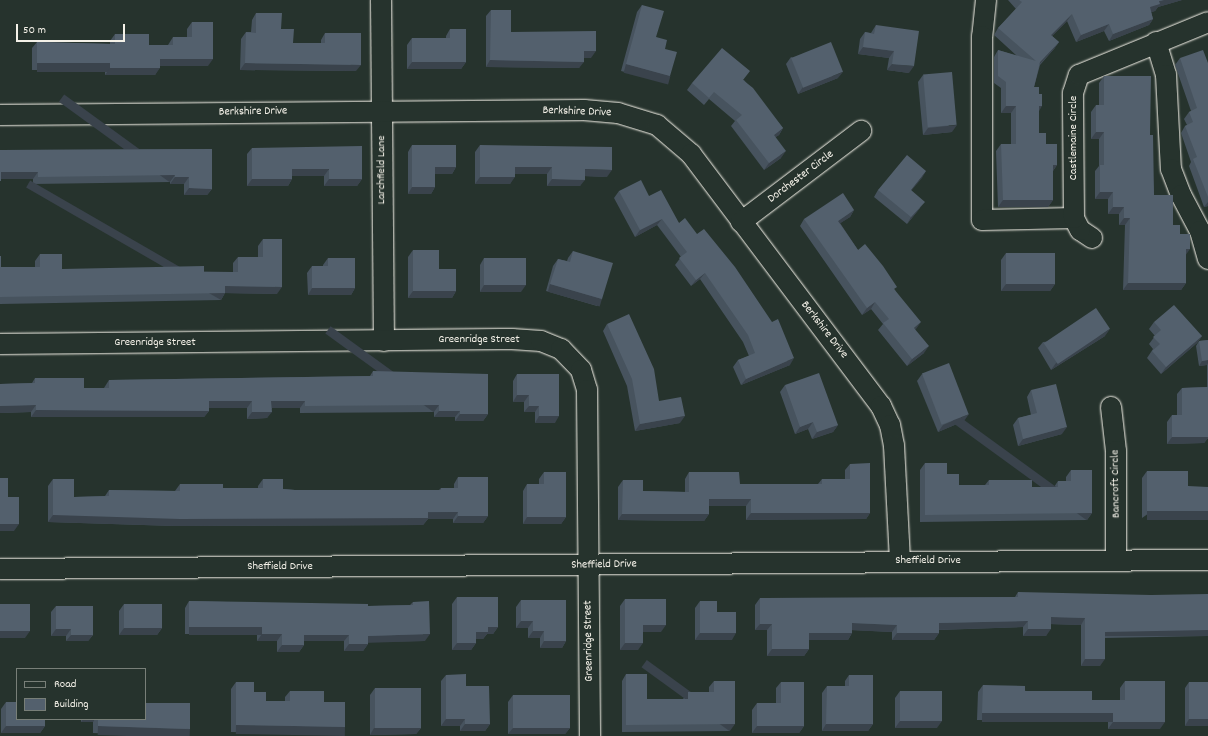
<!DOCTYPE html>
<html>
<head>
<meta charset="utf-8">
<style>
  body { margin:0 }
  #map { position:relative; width:1208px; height:736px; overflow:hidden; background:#26332d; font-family:Dekko,sans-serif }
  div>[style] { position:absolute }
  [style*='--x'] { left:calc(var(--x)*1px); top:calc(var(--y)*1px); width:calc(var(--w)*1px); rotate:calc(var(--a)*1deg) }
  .roads { filter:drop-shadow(0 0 1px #f4f1e8) drop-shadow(0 0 1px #f4f1e8) }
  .minor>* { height:20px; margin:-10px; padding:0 10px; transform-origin:10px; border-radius:10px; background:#26332d }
  .wall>* { inset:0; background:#47535e }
  .shaded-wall>* { inset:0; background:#3a434c; transform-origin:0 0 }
  .building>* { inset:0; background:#53606d; transform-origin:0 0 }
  span { translate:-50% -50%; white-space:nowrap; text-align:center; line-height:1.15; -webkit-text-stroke:3.5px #26332d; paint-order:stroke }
  .street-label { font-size:12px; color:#f4f1e8 }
  .legend { position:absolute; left:16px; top:668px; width:130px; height:52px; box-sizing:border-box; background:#26332d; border:1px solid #787f78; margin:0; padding:5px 7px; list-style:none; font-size:12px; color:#f4f1e8 }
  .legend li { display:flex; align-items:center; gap:8px; height:20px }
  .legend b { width:20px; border:1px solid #787f78 }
  .scale { position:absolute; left:16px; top:24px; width:109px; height:18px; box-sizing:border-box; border:2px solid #f4f1e8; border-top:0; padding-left:5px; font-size:12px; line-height:14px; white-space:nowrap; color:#f4f1e8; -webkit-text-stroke:3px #26332d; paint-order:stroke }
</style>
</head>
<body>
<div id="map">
  <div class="roads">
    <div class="minor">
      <div style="--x:381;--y:0;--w:341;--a:89.5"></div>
      <div style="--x:986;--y:0;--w:36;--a:96"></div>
      <div style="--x:982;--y:36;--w:184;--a:90"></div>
      <div style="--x:982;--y:220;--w:92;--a:-1.2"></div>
      <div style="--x:1156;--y:42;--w:34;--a:73"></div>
      <div style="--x:1166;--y:75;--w:94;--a:87"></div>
      <div style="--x:1171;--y:169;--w:28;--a:69"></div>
      <div style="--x:1181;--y:195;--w:41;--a:62.2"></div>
      <div style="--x:1200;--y:231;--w:29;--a:74"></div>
      <div style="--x:0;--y:115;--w:584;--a:-0.49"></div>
      <div style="--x:584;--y:110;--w:34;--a:5"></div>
      <div style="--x:618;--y:113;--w:41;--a:17.1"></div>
      <div style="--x:657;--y:125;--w:45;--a:40.5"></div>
      <div style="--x:691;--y:154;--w:316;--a:53"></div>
      <div style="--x:881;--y:406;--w:21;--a:65"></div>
      <div style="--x:890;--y:425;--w:21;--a:79"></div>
      <div style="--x:894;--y:446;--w:116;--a:87"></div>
      <div style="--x:741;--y:222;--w:151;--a:-37.2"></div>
      <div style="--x:1092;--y:238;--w:14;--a:-146"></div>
      <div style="--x:1080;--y:230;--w:13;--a:-117"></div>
      <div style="--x:1074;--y:218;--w:125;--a:-90.5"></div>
      <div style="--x:1073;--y:93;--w:19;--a:-72"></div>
      <div style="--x:1079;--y:75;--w:139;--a:-22.3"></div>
      <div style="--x:0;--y:344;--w:512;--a:-0.56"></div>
      <div style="--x:512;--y:339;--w:29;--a:4"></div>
      <div style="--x:541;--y:341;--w:22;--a:22"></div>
      <div style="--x:561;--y:349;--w:29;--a:46"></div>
      <div style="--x:581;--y:370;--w:21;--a:73"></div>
      <div style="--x:587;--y:390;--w:346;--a:89.5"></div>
      <div style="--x:1111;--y:407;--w:44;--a:83.5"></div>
      <div style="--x:1116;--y:451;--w:109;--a:90"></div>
      <div style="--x:0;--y:569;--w:1208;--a:-0.43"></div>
    </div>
  </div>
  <div class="wall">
    <div style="clip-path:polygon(1008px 0,1182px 0,1158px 7px,1155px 11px,1151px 12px,1153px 19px,1149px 25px,1109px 41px,1104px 31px,1076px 42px,1067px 21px,1052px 36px,1059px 42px,1054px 49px,1040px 65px,1034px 87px,1039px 111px,1039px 133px,1046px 144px,1057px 165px,1053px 171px,1053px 200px,1048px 207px,998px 207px,996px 151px,1001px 144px,1011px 144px,1011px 113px,1001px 113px,1001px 88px,994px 83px,994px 57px,998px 50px,1017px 56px,994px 35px,998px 28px,1016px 9px)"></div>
    <div style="clip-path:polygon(642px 5px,656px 37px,665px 49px,670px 76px,666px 83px,621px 71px,637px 12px)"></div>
    <div style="clip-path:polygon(491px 10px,511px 32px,591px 58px,584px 58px,579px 68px,486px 67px,486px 16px)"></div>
    <div style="clip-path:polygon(256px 13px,281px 29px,293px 43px,321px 43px,321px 40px,325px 33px,356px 71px,240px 70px,241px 39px,246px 32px,251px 32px,252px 20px)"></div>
    <div style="clip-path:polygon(192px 22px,208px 66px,160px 66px,155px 75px,105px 75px,105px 70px,32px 70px,32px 48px,37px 42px,110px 44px,110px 41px,115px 34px,149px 45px,168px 45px,173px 37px,187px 37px,187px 29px)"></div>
    <div style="clip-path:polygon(876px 25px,909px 73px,887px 70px,889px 58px,858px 54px,860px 39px,865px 32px,871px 33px)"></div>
    <div style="clip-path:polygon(450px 29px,466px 62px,461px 69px,407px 69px,407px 45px,412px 38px,446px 38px,446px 36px)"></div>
    <div style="clip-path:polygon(791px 57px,838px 78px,798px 94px,786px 64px)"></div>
    <div style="clip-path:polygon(1180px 58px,1208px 63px,1208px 206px,1204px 207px,1189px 166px,1191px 162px,1181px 133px,1185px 126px,1187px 125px,1184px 119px,1189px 112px,1191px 111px,1175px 65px)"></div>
    <div style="clip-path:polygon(923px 75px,952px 132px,923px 135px,918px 82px)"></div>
    <div style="clip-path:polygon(1104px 76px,1150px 135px,1154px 195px,1173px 225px,1180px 234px,1186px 255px,1186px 283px,1181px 290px,1123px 290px,1125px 225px,1119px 225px,1119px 214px,1108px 214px,1108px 199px,1095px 199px,1095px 171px,1099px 166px,1099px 139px,1091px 139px,1091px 112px,1096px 105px,1099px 105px,1099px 83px)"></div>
    <div style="clip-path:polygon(744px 80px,783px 128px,779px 135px,775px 137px,781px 158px,764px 170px,731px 126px,735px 121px,709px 99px,704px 105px,687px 90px,692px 83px)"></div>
    <div style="clip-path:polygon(412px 145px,456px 167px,452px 174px,435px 174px,435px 187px,431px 194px,408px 194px,408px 152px)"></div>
    <div style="clip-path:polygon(480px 145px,607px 177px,585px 176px,580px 186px,547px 186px,547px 174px,515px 174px,510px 184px,475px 184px,475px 152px)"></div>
    <div style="clip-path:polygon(252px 148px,362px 179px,357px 186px,324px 186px,324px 176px,292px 176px,292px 179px,288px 186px,247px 186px,247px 154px)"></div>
    <div style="clip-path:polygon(212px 149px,212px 189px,207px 195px,184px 195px,184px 184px,170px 184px,170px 182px,33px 184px,33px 179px,1px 179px,0 150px)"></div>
    <div style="clip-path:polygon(926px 171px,911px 190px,920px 208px,907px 224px,874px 197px,878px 190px)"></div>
    <div style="clip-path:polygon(619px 191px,649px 196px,679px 223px,790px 365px,741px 385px,733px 367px,738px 360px,749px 356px,743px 342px,700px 279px,691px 286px,675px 265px,681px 257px,657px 225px,635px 237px,614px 198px)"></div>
    <div style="clip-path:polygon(854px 210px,850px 217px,840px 223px,858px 250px,895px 290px,915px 330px,924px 353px,907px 366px,878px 330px,883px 324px,871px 309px,862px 315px,800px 226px,804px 219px)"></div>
    <div style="clip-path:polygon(263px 239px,277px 294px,225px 293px,221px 300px,0 304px,0 256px,1px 267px,35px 267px,35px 261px,40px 254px,62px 269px,233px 272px,233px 263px,238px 257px,258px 257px,258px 246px)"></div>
    <div style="clip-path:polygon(413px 250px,439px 269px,456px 291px,452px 298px,408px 298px,408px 257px)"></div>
    <div style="clip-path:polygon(573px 251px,602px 299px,597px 306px,546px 291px,553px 266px,558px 259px,567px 261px,568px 258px)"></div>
    <div style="clip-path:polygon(1006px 253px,1055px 284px,1050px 291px,1001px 291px,1001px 260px)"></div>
    <div style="clip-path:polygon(328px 258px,355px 288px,351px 295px,308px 295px,307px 273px,312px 266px,323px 266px,323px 265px)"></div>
    <div style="clip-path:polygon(484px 258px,521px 292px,480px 292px,480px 265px)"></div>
    <div style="clip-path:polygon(1154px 322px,1202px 336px,1197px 343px,1161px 374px,1147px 358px,1153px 349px,1149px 344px,1155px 336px,1149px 329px)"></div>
    <div style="clip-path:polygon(607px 324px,659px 401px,680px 423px,635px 431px,627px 386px,603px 331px)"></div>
    <div style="clip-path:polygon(1105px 336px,1051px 370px,1038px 348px,1043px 342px)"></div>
    <div style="clip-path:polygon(1208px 340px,1208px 438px,1204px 443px,1167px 444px,1167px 422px,1172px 415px,1177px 415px,1177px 394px,1182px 388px,1207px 387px,1207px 365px,1199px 366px,1196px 346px,1199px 341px)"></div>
    <div style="clip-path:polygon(373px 371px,488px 414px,483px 421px,455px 421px,455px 417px,434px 417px,434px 412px,300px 413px,300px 408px,272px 408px,267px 418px,247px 419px,247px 408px,209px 408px,209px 411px,204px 417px,31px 417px,31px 412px,0 413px,0 384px,32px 383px,35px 378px,84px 388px,104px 388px,109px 380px,370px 376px)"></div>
    <div style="clip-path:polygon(517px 374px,555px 423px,535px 423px,535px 412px,524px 412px,524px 402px,513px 402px,513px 381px)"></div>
    <div style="clip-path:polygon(922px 374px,964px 421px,938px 432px,917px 381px)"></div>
    <div style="clip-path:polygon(785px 385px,838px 425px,833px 432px,812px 439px,808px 429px,795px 434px,780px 392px)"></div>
    <div style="clip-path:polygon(1031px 390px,1062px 434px,1018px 446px,1013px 425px,1018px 418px,1031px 415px,1027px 397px)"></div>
    <div style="clip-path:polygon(925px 463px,947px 474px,959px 485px,985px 485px,989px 480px,1032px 487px,1054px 487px,1058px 481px,1066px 481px,1066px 477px,1071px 470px,1092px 513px,1087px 520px,920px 522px,920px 470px)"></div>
    <div style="clip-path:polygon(850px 464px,870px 513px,866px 519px,746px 520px,746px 506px,709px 506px,709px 514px,704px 521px,618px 520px,618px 487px,623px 480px,643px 491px,685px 492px,685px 479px,689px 472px,740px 484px,818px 484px,822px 479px,845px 479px,845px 470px)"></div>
    <div style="clip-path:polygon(1147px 471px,1188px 486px,1142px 518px,1142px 478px)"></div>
    <div style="clip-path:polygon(544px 472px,566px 517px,561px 524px,523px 524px,523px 491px,527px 484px,539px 484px,539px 479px)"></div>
    <div style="clip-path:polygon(458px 477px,488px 516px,483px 523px,453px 523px,453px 519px,428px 519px,423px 525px,175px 526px,48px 522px,48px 486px,53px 479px,74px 497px,105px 496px,109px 490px,175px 491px,180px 484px,223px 488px,258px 488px,258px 486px,263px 479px,283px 489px,295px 490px,439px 490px,441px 488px,454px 488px,454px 484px)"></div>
    <div style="clip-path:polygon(1018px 592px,1208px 636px,1105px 638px,1100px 666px,1081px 666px,1081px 625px,1051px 624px,1046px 636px,1023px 636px,1023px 627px,939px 630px,939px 633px,934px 640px,892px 640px,892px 632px,852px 630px,852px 633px,848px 640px,809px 640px,809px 649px,804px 656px,767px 656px,767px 630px,755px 630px,755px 605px,760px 598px,1015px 597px)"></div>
    <div style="clip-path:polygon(457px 597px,498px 627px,493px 634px,487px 634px,483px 639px,476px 639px,476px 643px,471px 650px,452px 650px,452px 604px)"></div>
    <div style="clip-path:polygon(625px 599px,661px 632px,643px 632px,638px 650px,620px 650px,620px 606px)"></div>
    <div style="clip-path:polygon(521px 600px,566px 641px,562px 648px,540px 648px,540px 638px,528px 638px,528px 628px,516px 628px,516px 607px)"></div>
    <div style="clip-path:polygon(189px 601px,368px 606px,410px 605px,413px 602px,425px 641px,368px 642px,368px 644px,363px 651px,344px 651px,344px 641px,304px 641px,304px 645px,299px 652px,277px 652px,277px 641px,257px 641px,257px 634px,185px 634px,185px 608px)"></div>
    <div style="clip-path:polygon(700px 601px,717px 612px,732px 640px,695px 640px,695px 608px)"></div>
    <div style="clip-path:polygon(124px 604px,162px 628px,157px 635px,119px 635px,119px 611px)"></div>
    <div style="clip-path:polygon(56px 606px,93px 635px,88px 641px,66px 641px,66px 636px,51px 636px,51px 612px)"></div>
    <div style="clip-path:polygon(626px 674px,647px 699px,683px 699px,688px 692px,709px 692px,709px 687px,714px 681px,730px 731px,622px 732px,622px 681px)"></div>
    <div style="clip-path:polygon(446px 675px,466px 686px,490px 724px,485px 731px,460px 731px,460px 726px,441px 726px,441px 681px)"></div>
    <div style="clip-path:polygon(849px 675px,873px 724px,868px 731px,822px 731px,822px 693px,827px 686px,845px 686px,845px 681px)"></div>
    <div style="clip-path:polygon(1125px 681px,1160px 729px,1108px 729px,1108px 720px,977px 720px,978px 692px,983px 685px,1092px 700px,1120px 700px,1120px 688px)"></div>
    <div style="clip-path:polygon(236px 682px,254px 692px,266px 701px,285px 701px,285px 697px,290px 691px,324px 702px,345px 727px,340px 734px,231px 732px,231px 689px)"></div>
    <div style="clip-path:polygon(781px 682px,804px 726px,799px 733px,752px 733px,752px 710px,757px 703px,776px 703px,776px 688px)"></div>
    <div style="clip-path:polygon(1189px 682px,1208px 726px,1185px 726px,1185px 688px)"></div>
    <div style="clip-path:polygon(375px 688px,421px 728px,416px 734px,370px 735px,370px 695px)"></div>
    <div style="clip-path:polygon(900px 691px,937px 728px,895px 728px,895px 698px)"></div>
    <div style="clip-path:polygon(513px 695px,570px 728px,565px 734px,508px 734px,508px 702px)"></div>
    <div style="clip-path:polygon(6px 702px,45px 726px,40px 733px,1px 733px,1px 709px)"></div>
    <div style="clip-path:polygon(81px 719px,145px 719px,190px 729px,185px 736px,93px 733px,93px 722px,81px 722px)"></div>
  </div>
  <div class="shaded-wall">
    <div style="clip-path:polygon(1164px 0,1182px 0,1158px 7px,1155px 11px,1145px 14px,1150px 7px,1159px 1px)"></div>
    <div style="clip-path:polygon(1072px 14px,1067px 21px,1046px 42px,1051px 35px)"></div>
    <div style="clip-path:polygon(1153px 19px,1149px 25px,1109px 41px,1113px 34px)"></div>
    <div style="clip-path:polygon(1109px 24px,1104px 31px,1076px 42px,1081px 35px)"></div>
    <div style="clip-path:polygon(1059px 42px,1054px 49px,1035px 69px,1040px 62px)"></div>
    <div style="clip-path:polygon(863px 47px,894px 51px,889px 58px,858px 54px)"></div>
    <div style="clip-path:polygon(584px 51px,596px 51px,591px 58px,579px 58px)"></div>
    <div style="clip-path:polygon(160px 59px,213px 59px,208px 66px,155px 66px)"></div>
    <div style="clip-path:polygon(490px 60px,584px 62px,579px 68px,486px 67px)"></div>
    <div style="clip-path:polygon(412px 62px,466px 62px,461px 69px,407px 69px)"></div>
    <div style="left:37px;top:63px;width:73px;height:9px"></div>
    <div style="clip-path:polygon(245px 63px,361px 65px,356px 71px,240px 70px)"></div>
    <div style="left:626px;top:64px;width:46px;height:9px;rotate:15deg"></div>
    <div style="clip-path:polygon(892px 64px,914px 66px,909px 73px,887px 70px)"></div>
    <div style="clip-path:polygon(110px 68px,160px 68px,155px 75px,105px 75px)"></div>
    <div style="clip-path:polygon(843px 72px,838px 78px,798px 94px,803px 87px)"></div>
    <div style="clip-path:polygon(1006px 106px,1016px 106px,1011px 113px,1001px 113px)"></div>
    <div style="clip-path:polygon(1039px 106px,1042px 106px,1038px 113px)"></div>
    <div style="clip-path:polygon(957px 125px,952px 132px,923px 135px,928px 128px)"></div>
    <div style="clip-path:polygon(783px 128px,779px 135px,769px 142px,774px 135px)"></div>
    <div style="clip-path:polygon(1096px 132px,1104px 132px,1099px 139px,1091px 139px)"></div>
    <div style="clip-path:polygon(786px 151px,781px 158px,764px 170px,769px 163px)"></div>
    <div style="clip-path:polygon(1053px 165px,1057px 165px,1052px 172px)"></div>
    <div style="clip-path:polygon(435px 167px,456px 167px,452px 174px,431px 174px)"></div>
    <div style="clip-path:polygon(515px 167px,552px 167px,547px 174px,510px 174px)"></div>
    <div style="clip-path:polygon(292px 169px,329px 169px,324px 176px,288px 176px)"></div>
    <div style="clip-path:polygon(585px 169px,612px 170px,607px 177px,580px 176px)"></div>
    <div style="clip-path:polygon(926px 171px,922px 178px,906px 197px,911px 190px)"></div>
    <div style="clip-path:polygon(1px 172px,38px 172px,33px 179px,0 179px)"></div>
    <div style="left:175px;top:175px;width:9px;height:137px;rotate:126deg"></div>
    <div style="clip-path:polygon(175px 177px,189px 177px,184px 184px,170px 184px)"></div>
    <div style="clip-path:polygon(480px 177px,515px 177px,510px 184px,475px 184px)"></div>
    <div style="clip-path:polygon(252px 179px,292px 179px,288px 186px,247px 186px)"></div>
    <div style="clip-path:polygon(329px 179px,362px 179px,357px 186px,324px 186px)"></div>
    <div style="clip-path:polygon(552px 179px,585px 180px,580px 186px,547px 186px)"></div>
    <div style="clip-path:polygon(412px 187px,435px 187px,431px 194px,408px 194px)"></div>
    <div style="clip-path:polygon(189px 188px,212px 189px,207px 195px,184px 195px)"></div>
    <div style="clip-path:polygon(1100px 192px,1113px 192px,1108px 199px,1095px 199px)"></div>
    <div style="clip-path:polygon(1003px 200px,1053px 200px,1048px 207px,998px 207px)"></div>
    <div style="clip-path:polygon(925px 202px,920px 208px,907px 224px,911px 217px)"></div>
    <div style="clip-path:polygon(1208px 202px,1208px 206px,1204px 207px)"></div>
    <div style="clip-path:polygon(1113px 207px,1124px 207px,1119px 214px,1108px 214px)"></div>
    <div style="clip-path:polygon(854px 210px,850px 217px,833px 228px,838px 221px)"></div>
    <div style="clip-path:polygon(1124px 218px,1130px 218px,1125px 225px,1119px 225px)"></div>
    <div style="clip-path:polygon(662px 219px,657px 225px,635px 237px,640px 230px)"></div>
    <div style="clip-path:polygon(1186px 249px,1190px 249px,1185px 256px)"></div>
    <div style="clip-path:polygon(705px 273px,700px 279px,691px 286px,696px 280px)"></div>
    <div style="clip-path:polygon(1128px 283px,1186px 283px,1181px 290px,1123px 290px)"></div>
    <div style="left:550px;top:284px;width:54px;height:8px;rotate:16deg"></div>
    <div style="clip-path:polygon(1006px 284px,1055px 284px,1050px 291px,1001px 291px)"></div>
    <div style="clip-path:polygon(484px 285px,526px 285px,521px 292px,480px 292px)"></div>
    <div style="clip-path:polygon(225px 286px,282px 287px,277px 294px,221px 293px)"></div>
    <div style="clip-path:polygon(312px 288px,355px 288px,351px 295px,308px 295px)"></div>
    <div style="clip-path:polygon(413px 291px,456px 291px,452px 298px,408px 298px)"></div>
    <div style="left:225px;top:293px;width:8px;height:225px;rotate:120deg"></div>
    <div style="clip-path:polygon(875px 302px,871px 309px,862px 315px,867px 308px)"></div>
    <div style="clip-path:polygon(921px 322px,916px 329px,909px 335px,914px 328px)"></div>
    <div style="clip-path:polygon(1110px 329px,1105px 336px,1051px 370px,1056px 363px)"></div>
    <div style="clip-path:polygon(1202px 336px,1197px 343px,1161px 374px,1166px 367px)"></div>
    <div style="clip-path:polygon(929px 346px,924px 353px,907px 366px,912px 359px)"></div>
    <div style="clip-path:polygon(794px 358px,790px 365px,741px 385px,746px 379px)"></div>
    <div style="clip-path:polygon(1208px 360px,1208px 363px,1207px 365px,1199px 366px,1202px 361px)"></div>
    <div style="clip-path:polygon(517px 395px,529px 395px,524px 402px,513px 402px)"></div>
    <div style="clip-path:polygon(209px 401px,252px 401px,247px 408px,204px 408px)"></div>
    <div style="clip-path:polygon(271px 401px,305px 401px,300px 408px,267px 408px)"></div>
    <div style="clip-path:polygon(36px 405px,31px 412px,0 413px,0 406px)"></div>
    <div style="left:439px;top:405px;width:9px;height:134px;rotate:126deg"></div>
    <div style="clip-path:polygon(529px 406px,539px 406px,535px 412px,524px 412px)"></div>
    <div style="clip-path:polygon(36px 410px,209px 411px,204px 417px,31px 417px)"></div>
    <div style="clip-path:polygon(439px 411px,460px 411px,455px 417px,434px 417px)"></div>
    <div style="clip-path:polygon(252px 412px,272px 412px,267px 418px,247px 419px)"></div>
    <div style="clip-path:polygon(460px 414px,488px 414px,483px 421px,455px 421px)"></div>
    <div style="clip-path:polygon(969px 414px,964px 421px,938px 432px,943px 425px)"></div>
    <div style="clip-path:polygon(539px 416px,559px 416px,555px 423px,535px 423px)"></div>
    <div style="clip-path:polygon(685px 416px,680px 423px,635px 431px,640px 424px)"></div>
    <div style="clip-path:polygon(813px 422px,808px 429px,795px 434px,800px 427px)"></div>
    <div style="clip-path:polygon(838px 425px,833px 432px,812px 439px,817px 432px)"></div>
    <div style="clip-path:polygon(1067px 427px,1062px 434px,1018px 446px,1023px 439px)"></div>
    <div style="clip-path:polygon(1172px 437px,1208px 437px,1208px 438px,1204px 443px,1167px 444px)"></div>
    <div style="clip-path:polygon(709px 499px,751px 499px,746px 506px,704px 506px)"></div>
    <div style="left:1147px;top:511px;width:61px;height:9px"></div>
    <div style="clip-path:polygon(458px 512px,453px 519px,428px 519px,423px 525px,175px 526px,48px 522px,53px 515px)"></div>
    <div style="clip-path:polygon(751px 513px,870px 513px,866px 519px,746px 520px)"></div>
    <div style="left:1092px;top:513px;width:9px;height:167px;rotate:126deg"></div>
    <div style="clip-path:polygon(622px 514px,709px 514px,704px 521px,618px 520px)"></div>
    <div style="clip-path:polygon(458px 516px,488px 516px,483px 523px,453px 523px)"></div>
    <div style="clip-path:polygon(527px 517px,566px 517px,561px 524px,523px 524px)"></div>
    <div style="clip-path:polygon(0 524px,19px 524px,14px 531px,0 531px)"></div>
    <div style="clip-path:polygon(1051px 617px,1085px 618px,1081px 625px,1046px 624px)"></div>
    <div style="clip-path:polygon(521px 621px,533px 621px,528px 628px,516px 628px)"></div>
    <div style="clip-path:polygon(1028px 621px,1023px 627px,934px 630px,939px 623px)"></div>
    <div style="clip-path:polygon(852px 623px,897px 625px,892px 632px,848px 630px)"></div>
    <div style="clip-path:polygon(760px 624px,772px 624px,767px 630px,755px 630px)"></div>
    <div style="clip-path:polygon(643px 625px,666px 625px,661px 632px,638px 632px)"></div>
    <div style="left:189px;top:627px;width:73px;height:8px"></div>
    <div style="clip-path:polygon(488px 627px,498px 627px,493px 634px,487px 634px,483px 639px,471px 639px,476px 632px)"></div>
    <div style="clip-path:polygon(124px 628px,162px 628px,157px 635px,119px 635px)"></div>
    <div style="clip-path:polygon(56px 629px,71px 629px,66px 636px,51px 636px)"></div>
    <div style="clip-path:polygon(1028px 629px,1051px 629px,1046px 636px,1023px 636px)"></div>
    <div style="left:1208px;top:630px;width:6px;height:103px;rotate:90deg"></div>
    <div style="clip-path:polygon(0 631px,30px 631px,25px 638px,0 638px)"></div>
    <div style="clip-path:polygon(533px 631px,544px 631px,540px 638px,528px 638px)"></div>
    <div style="clip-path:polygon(700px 633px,736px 633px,732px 640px,695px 640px)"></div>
    <div style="clip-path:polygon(809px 633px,852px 633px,848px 640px,804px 640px)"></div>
    <div style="clip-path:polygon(897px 633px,939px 633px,934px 640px,892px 640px)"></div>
    <div style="clip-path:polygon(262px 634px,282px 634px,277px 641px,257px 641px)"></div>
    <div style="clip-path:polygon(430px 634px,425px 641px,363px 643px,368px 636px)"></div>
    <div style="clip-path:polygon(71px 635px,93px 635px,88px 641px,66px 641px)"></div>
    <div style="clip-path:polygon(304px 635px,349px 635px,344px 641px,299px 641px)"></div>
    <div style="clip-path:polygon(544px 641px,566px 641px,562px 648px,540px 648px)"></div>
    <div style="clip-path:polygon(457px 643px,476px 643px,471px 650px,452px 650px)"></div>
    <div style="clip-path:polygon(625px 643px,643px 643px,638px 650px,620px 650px)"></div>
    <div style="clip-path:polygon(349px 644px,368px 644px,363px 651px,344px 651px)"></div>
    <div style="clip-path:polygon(282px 645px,304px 645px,299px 652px,277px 652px)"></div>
    <div style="clip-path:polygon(772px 649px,809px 649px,804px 656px,767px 656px)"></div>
    <div style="clip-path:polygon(1085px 659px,1105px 659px,1100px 666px,1081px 666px)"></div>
    <div style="left:982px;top:713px;width:131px;height:9px"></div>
    <div style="clip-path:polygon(83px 719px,95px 719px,93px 722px,81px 722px)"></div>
    <div style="clip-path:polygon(446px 719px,465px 719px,460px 726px,441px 726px)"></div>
    <div style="clip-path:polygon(1189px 719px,1208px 719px,1208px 726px,1185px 726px)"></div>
    <div style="clip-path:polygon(900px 721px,942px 721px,937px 728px,895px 728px)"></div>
    <div style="clip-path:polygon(1113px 722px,1165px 722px,1160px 729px,1108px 729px)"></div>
    <div style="clip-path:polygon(465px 724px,490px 724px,485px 731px,460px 731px)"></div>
    <div style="left:735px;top:724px;width:9px;height:109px;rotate:126deg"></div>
    <div style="clip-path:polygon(826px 724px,873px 724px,868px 731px,822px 731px)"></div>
    <div style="left:236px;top:725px;width:109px;height:9px;rotate:1deg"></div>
    <div style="clip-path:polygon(6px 726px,45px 726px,40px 733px,1px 733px)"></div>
    <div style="left:98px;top:726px;width:92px;height:9px;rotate:2deg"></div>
    <div style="clip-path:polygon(757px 726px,804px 726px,799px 733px,752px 733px)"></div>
    <div style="clip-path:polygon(374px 728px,421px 728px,416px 734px,370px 735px)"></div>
    <div style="clip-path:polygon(513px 728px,570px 728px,565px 734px,508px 734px)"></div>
  </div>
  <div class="building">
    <div style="clip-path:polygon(1019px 0,1164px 0,1159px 1px,1160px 4px,1150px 7px,1153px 19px,1113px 34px,1109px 24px,1081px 35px,1072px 14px,1051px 35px,1059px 42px,1040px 62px,1034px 87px,1039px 87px,1039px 94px,1042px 94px,1042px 106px,1039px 106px,1039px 133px,1046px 133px,1046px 144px,1057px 144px,1057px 165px,1053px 165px,1053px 200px,1003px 200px,1001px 144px,1016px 144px,1016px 106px,1006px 106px,1006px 82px,998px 76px,998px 50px,1036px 61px,998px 28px,1022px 2px)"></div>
    <div style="clip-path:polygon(642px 5px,664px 11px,656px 37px,667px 40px,665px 49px,677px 52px,670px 76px,626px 64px)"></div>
    <div style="clip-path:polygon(491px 10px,511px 10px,511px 32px,596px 31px,596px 51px,584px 51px,584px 62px,490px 60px)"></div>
    <div style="clip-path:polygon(256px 13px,282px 13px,281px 29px,294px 29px,293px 43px,325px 43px,325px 33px,361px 33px,361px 65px,245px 63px,246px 32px,256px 33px)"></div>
    <div style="clip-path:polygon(192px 22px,213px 22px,213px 59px,160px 59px,160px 68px,110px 68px,110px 63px,37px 63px,37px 42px,115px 44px,115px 34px,149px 34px,149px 45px,173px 45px,173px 37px,192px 37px)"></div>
    <div style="clip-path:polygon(876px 25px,919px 31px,914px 66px,892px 64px,894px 51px,863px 47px,865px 32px,874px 34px)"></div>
    <div style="clip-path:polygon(450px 29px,466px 29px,466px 62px,412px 62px,412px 38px,450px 38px)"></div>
    <div style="left:831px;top:42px;width:32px;height:43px;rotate:68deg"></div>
    <div style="clip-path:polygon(722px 48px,750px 71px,743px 80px,753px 88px,783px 128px,774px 135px,786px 151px,769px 163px,736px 120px,742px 115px,714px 92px,709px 98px,692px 83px)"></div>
    <div style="clip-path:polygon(1203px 50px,1208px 63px,1208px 197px,1193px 159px,1197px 157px,1185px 126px,1193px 122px,1189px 112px,1197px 108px,1180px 58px)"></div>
    <div style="left:952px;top:72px;width:53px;height:29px;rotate:85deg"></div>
    <div style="clip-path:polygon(1104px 76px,1151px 76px,1150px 135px,1153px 135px,1154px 195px,1173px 195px,1173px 225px,1180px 225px,1180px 234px,1190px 234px,1190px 249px,1186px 249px,1186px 283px,1128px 283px,1130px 218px,1124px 218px,1124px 207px,1113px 207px,1113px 192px,1100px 192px,1100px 165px,1104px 165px,1104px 132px,1096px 132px,1096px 105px,1104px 105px)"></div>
    <div style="clip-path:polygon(412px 145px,456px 145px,456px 167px,435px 167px,435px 187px,412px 187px)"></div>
    <div style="clip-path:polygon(480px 145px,612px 147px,612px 170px,585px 169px,585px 180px,552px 179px,552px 167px,515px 167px,515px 177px,480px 177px)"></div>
    <div style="clip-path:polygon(362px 146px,362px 179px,329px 179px,329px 169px,292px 169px,292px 179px,252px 179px,252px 148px)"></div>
    <div style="clip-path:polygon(212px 149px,212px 189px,189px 188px,189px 177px,175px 177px,175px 175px,38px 177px,38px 172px,1px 172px,1px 181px,0 181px,0 150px)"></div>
    <div style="clip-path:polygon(907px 155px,926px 171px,911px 190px,925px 202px,911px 217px,878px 190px)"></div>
    <div style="clip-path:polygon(641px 180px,649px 196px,661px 190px,679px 223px,685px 218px,697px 234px,704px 229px,735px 267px,772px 322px,778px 319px,794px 358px,746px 379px,738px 360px,755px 353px,748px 335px,705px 273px,696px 280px,679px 258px,687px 252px,662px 219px,640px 230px,619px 191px)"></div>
    <div style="clip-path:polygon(843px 193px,854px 210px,838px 221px,858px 250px,865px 244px,883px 266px,897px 287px,894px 289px,921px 322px,914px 328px,929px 346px,912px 359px,883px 323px,889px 319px,875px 302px,867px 308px,804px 219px)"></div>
    <div style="clip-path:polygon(263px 239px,282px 239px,282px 287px,225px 286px,225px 293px,0 297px,0 256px,1px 256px,1px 267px,40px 267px,40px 254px,62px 254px,62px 269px,204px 266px,204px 272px,238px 272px,238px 257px,263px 257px)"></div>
    <div style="clip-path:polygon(413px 250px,439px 250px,439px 269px,456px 269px,456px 291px,413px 291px)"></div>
    <div style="clip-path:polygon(573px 251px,613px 263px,602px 299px,550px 284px,558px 259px,570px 262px)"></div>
    <div style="left:1006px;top:253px;width:49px;height:31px"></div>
    <div style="clip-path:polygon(328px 258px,355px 258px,355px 288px,312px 288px,312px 266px,328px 266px)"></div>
    <div style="left:484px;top:258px;width:42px;height:27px"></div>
    <div style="clip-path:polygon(1174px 305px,1202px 336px,1166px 367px,1152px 351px,1160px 344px,1153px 337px,1161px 330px,1154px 322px)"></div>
    <div style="left:1096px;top:308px;width:25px;height:63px;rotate:56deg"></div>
    <div style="clip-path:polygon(629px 314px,654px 369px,659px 401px,681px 397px,685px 416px,640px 424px,632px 379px,607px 324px)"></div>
    <div style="clip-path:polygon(1208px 340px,1208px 360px,1202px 361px,1199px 341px)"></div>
    <div style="left:949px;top:363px;width:55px;height:29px;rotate:69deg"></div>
    <div style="clip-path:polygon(373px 371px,488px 374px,488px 414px,460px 414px,460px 411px,439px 411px,439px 405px,305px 406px,305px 401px,271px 401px,272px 412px,252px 412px,252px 401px,209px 401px,209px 411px,36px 410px,36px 405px,0 406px,0 384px,35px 383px,35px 378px,84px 378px,84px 388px,109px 388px,109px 380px,373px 376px)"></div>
    <div style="clip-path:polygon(819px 373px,838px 425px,817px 432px,813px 422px,800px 427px,785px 385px)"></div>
    <div style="clip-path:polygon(517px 374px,559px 374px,559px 416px,539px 416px,539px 406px,529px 406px,529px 395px,517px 395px)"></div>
    <div style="clip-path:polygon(1056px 384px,1067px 427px,1023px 439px,1018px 418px,1037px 413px,1031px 390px)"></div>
    <div style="clip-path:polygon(1208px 387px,1208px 437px,1172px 437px,1172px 415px,1182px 415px,1182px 388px)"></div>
    <div style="clip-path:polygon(870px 463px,870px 513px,751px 513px,751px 499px,709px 499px,709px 514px,622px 514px,623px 480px,643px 480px,643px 491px,689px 492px,689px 472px,739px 472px,740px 484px,822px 484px,822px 479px,850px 479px,850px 464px)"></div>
    <div style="clip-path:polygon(925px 463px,947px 463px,947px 474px,959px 474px,959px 485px,989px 485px,989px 480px,1032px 480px,1032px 487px,1058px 487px,1058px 481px,1071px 481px,1071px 470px,1092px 470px,1092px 513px,925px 515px)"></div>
    <div style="clip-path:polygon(1147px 471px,1188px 471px,1188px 486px,1208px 487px,1208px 511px,1147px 511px)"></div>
    <div style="clip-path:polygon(544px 472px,566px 472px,566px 517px,527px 517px,527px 484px,544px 484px)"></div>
    <div style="clip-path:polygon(458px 477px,488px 477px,488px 516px,458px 516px,458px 512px,428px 512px,428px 518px,180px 519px,53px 515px,53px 479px,74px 479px,74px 497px,109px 496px,109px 490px,180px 491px,180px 484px,223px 484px,223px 488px,263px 488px,263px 479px,283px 479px,283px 489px,295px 490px,441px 490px,441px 488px,458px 488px)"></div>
    <div style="clip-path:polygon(0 478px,8px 478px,8px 497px,19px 497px,19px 524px,0 524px)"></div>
    <div style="clip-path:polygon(1018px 592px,1151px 595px,1208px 594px,1208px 630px,1105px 632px,1105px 659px,1085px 659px,1085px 618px,1051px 617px,1051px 629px,1028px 629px,1028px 621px,939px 623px,939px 633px,897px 633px,897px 625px,852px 623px,852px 633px,809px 633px,809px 649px,772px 649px,772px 624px,760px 624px,760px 598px,1018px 597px)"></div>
    <div style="clip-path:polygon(457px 597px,498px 597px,498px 627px,488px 627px,488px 632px,476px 632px,476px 643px,457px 643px)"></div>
    <div style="clip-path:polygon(625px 599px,666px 599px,666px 625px,643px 625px,643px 643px,625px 643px)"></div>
    <div style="clip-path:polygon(521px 600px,566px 600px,566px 641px,544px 641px,544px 631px,533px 631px,533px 621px,521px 621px)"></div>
    <div style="clip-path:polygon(189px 601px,368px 604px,368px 606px,413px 605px,413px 602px,429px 601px,430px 634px,368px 636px,368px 644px,349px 644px,349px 635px,304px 635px,304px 645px,282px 645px,282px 634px,262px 634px,262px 627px,189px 627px)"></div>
    <div style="clip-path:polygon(700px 601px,717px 601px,717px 612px,736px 612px,736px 633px,700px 633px)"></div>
    <div style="left:0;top:604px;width:30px;height:27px"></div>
    <div style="left:124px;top:604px;width:38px;height:24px"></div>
    <div style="clip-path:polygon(56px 606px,93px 606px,93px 635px,71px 635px,71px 629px,56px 629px)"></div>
    <div style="clip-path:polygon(466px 674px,466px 686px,489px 686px,490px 724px,465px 724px,465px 719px,446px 719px,446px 675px)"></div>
    <div style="clip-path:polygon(626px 674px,647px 674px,647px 699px,688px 699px,688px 692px,714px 692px,714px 681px,735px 681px,735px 724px,626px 725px)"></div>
    <div style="clip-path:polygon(849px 675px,873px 675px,873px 724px,826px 724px,827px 686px,849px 686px)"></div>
    <div style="clip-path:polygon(1125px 681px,1165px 681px,1165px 722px,1113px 722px,1113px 713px,982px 713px,983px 685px,1025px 686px,1025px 691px,1092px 691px,1092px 700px,1125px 700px)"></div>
    <div style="clip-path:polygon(236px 682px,254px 682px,254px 692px,266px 692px,266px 701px,290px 701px,290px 691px,324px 691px,324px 702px,345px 702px,345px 727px,236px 725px)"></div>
    <div style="clip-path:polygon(781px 682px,804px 682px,804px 726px,757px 726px,757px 703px,781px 703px)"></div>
    <div style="left:1189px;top:682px;width:19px;height:37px"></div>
    <div style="left:375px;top:688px;width:46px;height:40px"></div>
    <div style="left:900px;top:691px;width:42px;height:30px"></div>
    <div style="left:513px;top:695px;width:57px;height:33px"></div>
    <div style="clip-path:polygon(6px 702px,17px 702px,17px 719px,45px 719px,45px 726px,6px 726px)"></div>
    <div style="clip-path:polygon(145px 703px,190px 703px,190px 729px,98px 726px,98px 719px,145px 719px)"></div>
  </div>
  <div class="street-label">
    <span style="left:253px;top:112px;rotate:-1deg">Berkshire Drive</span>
    <span style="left:577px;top:112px;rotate:2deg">Berkshire Drive</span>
    <span style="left:1074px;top:138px;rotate:-90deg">Castlemaine Circle</span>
    <span style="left:382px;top:170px;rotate:-90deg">Larchfield Lane</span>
    <span style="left:801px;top:177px;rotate:-37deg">Dorchester Circle</span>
    <span style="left:824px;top:330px;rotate:52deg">Berkshire Drive</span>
    <span style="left:479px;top:340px">Greenridge Street</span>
    <span style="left:155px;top:343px">Greenridge Street</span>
    <span style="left:1116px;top:484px;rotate:-91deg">Bancroft Circle</span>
    <span style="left:928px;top:561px">Sheffield Drive</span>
    <span style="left:604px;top:565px;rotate:-1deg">Sheffield Drive</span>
    <span style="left:280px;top:567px">Sheffield Drive</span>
    <span style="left:589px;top:641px;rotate:-91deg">Greenridge Street</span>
  </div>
  <ul class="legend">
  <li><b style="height:5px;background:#26332d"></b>Road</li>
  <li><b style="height:11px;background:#53606d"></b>Building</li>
  </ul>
  <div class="scale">50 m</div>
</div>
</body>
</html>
